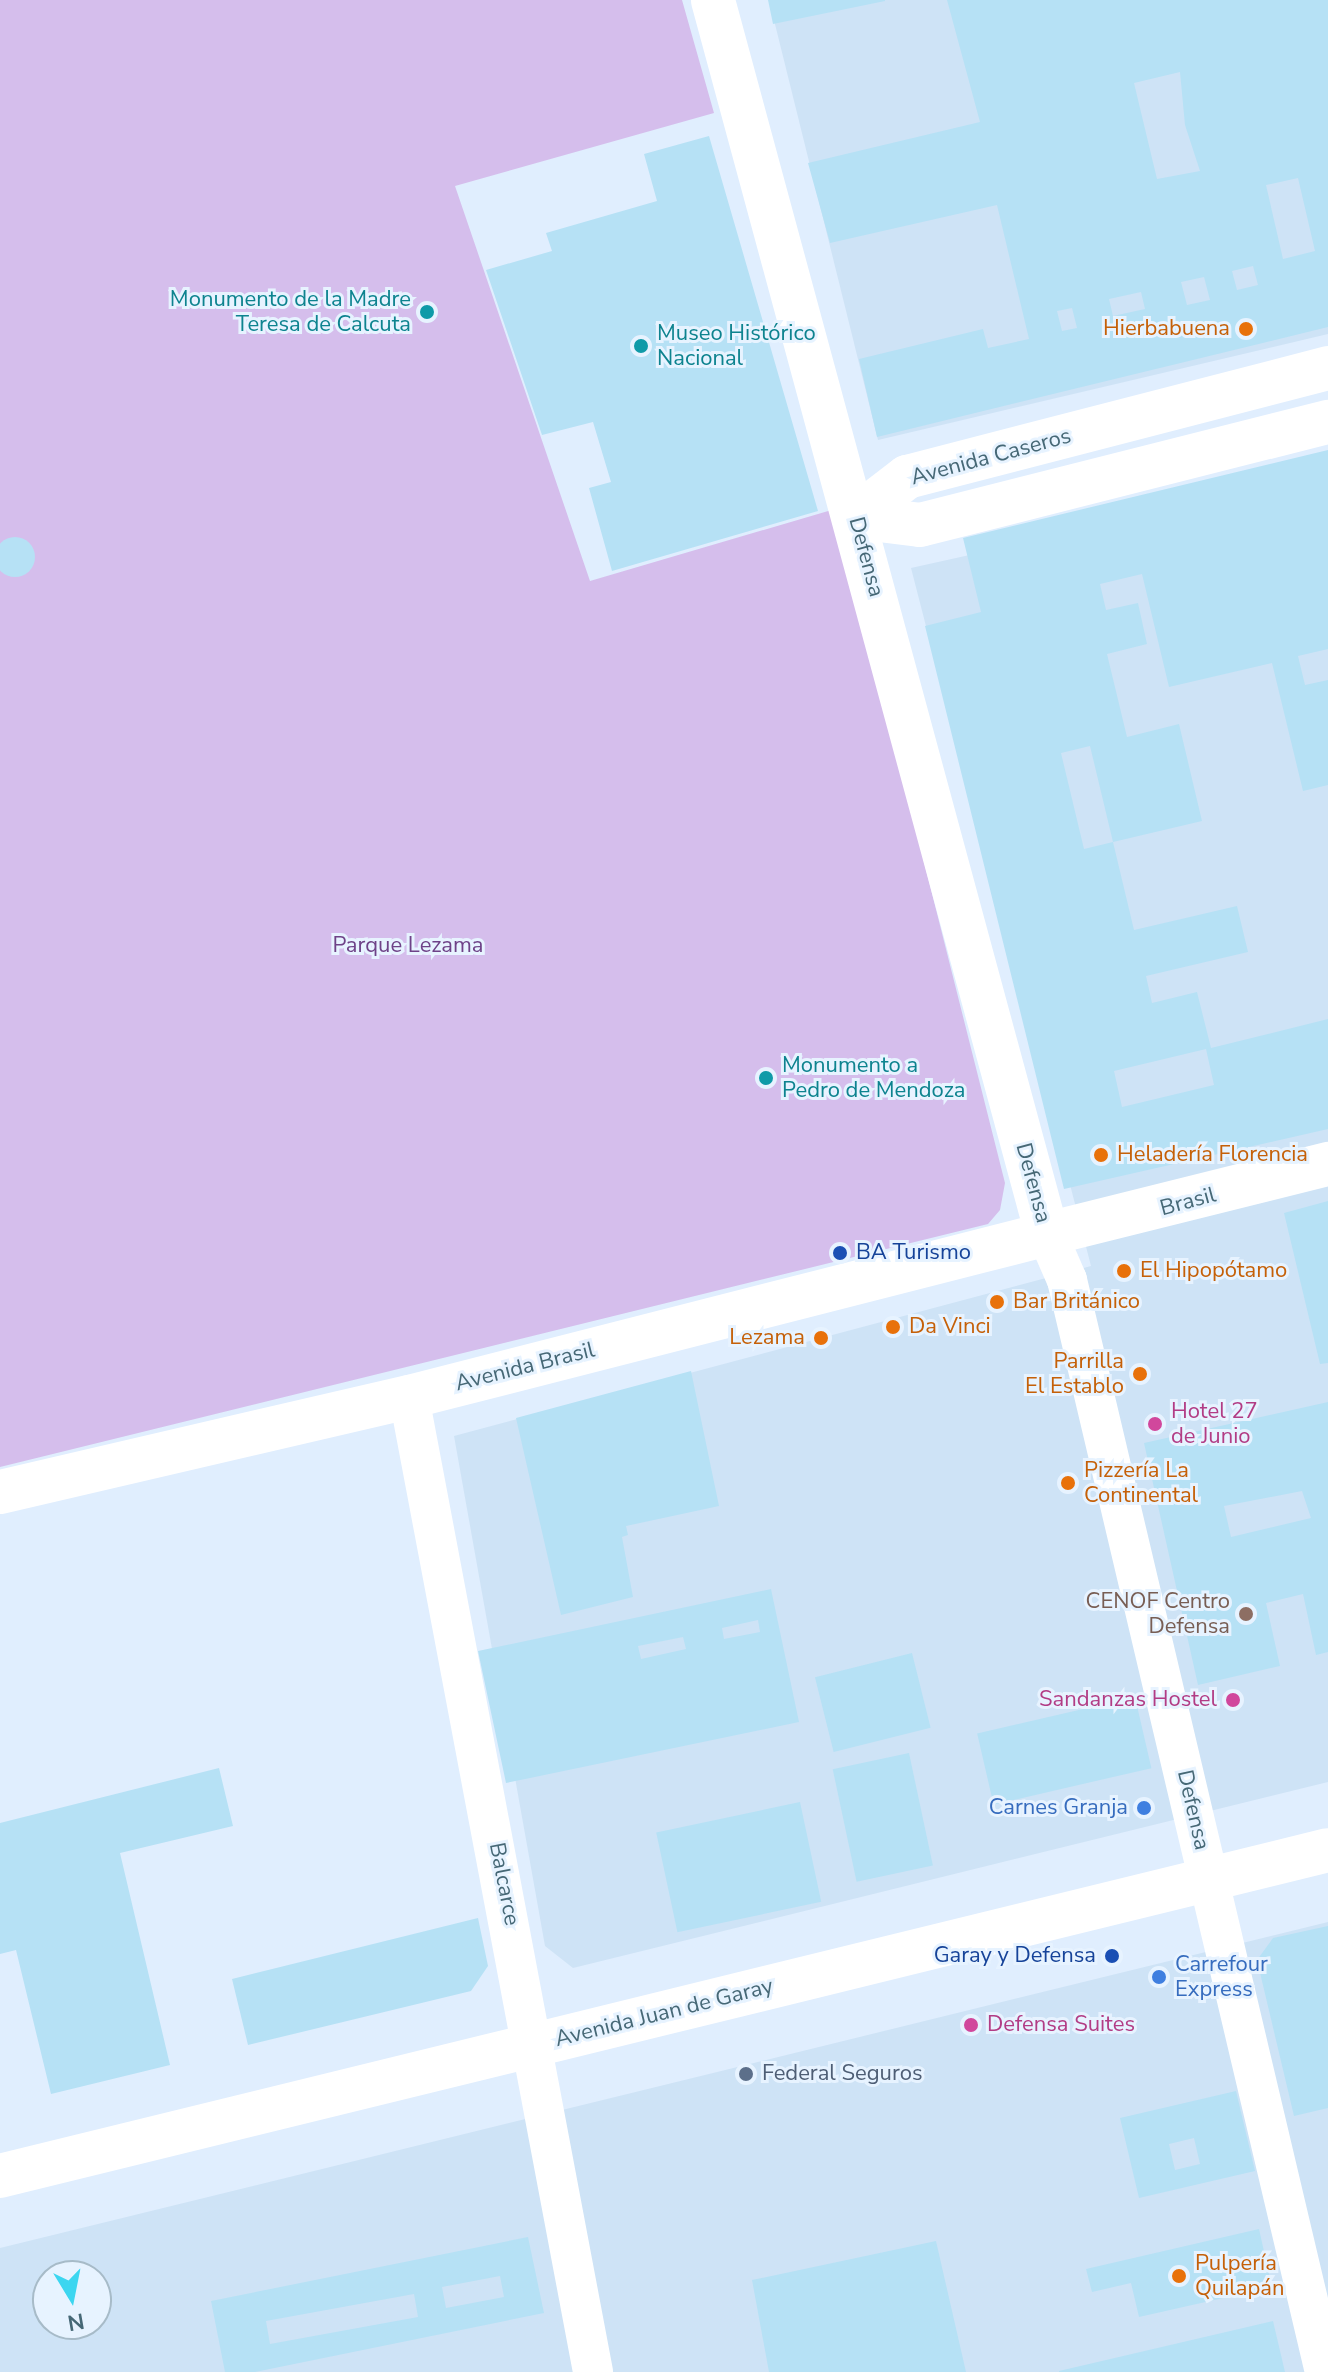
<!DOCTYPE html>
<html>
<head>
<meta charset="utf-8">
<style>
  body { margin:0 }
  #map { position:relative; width:1328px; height:2372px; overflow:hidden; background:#e0eefe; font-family:"Nunito Sans",sans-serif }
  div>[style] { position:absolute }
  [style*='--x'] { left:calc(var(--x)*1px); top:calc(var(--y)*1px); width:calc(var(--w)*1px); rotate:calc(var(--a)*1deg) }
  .residential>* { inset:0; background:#cee3f6 }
  .green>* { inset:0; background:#d5beec }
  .building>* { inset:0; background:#b6e1f5; transform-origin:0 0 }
  .round { border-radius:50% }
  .minor>* { height:40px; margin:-20px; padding:0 20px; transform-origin:20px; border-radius:20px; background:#fff }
  .tertiary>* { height:44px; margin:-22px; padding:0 22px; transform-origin:22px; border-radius:22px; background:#fff }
  .secondary>* { height:44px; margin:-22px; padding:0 22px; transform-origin:22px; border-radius:22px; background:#fff }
  .dots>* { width:22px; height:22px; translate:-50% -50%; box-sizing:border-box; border:4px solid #e7f3ff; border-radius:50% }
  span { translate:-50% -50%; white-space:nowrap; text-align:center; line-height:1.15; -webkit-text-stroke:6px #e7f3ff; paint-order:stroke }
  .culture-label { font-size:22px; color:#0d838f }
  .right { translate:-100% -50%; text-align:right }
  .left { translate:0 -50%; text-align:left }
  .food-label { font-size:22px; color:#c56008 }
  .street-label { font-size:22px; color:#466876 }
  .park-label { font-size:22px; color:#6e4288 }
  .transit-label { font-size:22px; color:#164399 }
  .hotel-label { font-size:22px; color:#b23c85 }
  .education-label { font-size:22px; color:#785e54 }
  .shop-label { font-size:22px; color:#366cbe }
  .service-label { font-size:22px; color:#4e5e75 }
  .north { position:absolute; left:32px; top:2260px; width:80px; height:80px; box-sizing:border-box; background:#e7f3ff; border:2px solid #a7bbc8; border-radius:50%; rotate:170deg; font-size:22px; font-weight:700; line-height:32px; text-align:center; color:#466876 }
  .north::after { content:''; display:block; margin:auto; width:28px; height:36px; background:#3cd6f0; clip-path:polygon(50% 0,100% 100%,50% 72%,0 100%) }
</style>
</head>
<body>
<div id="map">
  <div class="residential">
    <div style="clip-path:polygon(769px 0,1328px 0,1328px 334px,878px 440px)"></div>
    <div style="clip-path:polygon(1328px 475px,1328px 1782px,573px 1968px,545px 1946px,454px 1436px,1091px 1266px,911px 568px)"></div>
    <div style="clip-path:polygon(evenodd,1328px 1922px,1328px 2372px,0 2372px,0 2248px,1328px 1922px,48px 2276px,96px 2276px,96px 2324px,48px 2324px,48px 2276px)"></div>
  </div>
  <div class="green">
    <div style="clip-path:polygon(0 0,682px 0,714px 113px,455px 186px,590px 581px,835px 509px,1005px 1183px,1000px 1210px,988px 1224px,0 1467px)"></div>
  </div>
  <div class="building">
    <div style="clip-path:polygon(768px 0,885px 0,885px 1px,773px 24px)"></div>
    <div style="clip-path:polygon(evenodd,947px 0,1328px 0,1328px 327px,877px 437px,859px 359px,983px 329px,988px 348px,1029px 339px,997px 205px,830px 243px,808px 163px,980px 122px,947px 0,1180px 72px,1185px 125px,1200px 171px,1157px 179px,1134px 83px,1180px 72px,947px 0,1298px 178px,1315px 251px,1283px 259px,1266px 185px,1298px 178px,947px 0,1253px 266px,1258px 285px,1237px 290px,1232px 271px,1253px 266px,947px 0,1204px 277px,1210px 300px,1187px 305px,1181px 282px,1204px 277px,947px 0,1141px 292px,1145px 309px,1113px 316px,1109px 299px,1141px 292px,947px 0,1072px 308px,1077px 328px,1062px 331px,1057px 311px,1072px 308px)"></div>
    <div style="clip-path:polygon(709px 136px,818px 511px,612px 571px,589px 488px,611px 482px,593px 422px,542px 435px,486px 270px,552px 251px,546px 233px,657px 201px,644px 154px)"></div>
    <div style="clip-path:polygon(evenodd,1328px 450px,1328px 649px,1298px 656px,1305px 685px,1328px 680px,1328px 785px,1303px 791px,1272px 663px,1169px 687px,1142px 574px,1100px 584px,1106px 610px,1138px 603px,1147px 644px,1107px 654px,1127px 737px,1179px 724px,1202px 821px,1113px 842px,1090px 746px,1061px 753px,1084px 849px,1113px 842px,1134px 930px,1237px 906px,1248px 952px,1146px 976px,1152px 1003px,1197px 992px,1211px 1048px,1328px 1019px,1328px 1129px,1064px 1189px,925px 626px,981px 612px,963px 538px,1328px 450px,1206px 1049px,1214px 1085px,1122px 1107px,1114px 1071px,1206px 1049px)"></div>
    <div class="round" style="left:-5px;top:537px;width:40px;height:40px"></div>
    <div style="clip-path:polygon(1328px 1201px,1328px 1363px,1320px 1364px,1284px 1213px)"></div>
    <div style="clip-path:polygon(691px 1371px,719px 1506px,626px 1526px,628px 1535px,622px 1537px,633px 1597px,561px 1615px,516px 1418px)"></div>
    <div style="clip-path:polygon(evenodd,1328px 1402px,1328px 1652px,1316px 1655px,1303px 1594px,1266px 1603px,1280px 1666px,1198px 1685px,1144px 1443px,1328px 1402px,1302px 1491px,1311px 1518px,1231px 1537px,1224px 1506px,1302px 1491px)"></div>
    <div style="clip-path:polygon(evenodd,771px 1589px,799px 1722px,506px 1783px,478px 1651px,771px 1589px,758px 1620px,760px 1632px,724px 1639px,722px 1628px,758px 1620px,771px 1589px,683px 1637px,686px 1649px,641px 1659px,638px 1646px,683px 1637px)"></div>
    <div style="left:912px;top:1653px;width:77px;height:100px;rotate:76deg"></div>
    <div style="left:1135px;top:1697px;width:73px;height:162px;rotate:77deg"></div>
    <div style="left:909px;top:1753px;width:115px;height:78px;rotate:78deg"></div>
    <div style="clip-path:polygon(219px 1768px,233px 1826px,120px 1853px,170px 2065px,51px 2094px,16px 1950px,0 1954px,0 1823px)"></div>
    <div style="left:800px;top:1802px;width:102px;height:147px;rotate:78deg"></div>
    <div style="clip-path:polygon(478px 1918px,488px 1966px,471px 1991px,248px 2045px,232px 1979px)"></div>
    <div style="clip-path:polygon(1328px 1926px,1328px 2108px,1294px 2116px,1257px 1960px,1273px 1938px)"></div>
    <div style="clip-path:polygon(evenodd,1236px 2091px,1255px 2171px,1139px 2198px,1120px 2118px,1236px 2091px,1194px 2138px,1200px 2164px,1175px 2170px,1169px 2144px,1194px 2138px)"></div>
    <div style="clip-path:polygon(1259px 2229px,1272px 2287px,1139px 2317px,1131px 2283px,1092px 2292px,1086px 2269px)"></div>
    <div style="clip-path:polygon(evenodd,528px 2237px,544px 2313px,255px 2372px,225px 2372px,211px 2301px,528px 2237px,500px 2276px,504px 2297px,446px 2308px,442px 2287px,500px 2276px,528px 2237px,414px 2294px,418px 2317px,270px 2344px,266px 2321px,414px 2294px)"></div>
    <div style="clip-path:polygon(936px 2241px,966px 2372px,769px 2372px,752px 2280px)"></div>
    <div style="clip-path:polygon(1273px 2321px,1285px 2372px,1059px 2372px,1059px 2371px)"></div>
  </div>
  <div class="minor">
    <div style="--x:1047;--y:1234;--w:50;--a:66.5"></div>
    <div style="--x:1067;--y:1280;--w:1122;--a:76.71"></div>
    <div style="--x:409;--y:1397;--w:992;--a:79.31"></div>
  </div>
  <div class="tertiary">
    <div style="--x:1047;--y:1234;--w:290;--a:-14"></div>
  </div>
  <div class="secondary">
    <div style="--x:855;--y:517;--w:66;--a:-37.6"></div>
    <div style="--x:907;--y:477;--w:435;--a:-14.5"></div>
    <div style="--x:855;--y:517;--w:65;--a:7"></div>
    <div style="--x:920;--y:525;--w:421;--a:-14.2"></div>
    <div style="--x:0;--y:1492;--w:420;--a:-13.1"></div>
    <div style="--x:409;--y:1397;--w:658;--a:-14.33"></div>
    <div style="--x:1047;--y:1234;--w:1278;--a:-105.15"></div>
    <div style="--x:0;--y:2176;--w:1367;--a:-13.79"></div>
  </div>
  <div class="dots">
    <div style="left:427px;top:312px;background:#0f9aa8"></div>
    <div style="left:1246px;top:329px;background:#e8710a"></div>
    <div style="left:641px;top:346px;background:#0f9aa8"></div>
    <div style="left:766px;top:1078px;background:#0f9aa8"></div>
    <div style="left:1101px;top:1155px;background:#e8710a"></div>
    <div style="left:840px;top:1253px;background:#1a4fb4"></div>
    <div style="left:1124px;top:1271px;background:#e8710a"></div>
    <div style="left:997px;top:1302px;background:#e8710a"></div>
    <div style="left:893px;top:1327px;background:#e8710a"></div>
    <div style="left:821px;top:1338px;background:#e8710a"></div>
    <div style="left:1140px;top:1374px;background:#e8710a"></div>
    <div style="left:1155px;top:1424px;background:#d1479c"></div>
    <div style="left:1068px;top:1483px;background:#e8710a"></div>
    <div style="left:1246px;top:1614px;background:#8d6e63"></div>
    <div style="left:1233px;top:1700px;background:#d1479c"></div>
    <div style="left:1144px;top:1808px;background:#3f7fe0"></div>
    <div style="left:1112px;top:1956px;background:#1a4fb4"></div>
    <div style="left:1159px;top:1977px;background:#3f7fe0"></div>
    <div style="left:971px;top:2025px;background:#d1479c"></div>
    <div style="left:746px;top:2074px;background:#5c6f8a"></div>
    <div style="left:1179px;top:2276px;background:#e8710a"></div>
  </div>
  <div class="culture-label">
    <span class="right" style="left:411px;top:312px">Monumento de la Madre<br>Teresa de Calcuta</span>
    <span class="left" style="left:657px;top:346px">Museo Histórico<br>Nacional</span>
    <span class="left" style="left:782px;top:1078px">Monumento a<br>Pedro de Mendoza</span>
  </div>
  <div class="food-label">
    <span class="right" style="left:1230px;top:329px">Hierbabuena</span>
    <span class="left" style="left:1117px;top:1155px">Heladería Florencia</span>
    <span class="left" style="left:1140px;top:1271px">El Hipopótamo</span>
    <span class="left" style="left:1013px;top:1302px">Bar Británico</span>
    <span class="left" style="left:909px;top:1327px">Da Vinci</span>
    <span class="right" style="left:805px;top:1338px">Lezama</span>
    <span class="right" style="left:1124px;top:1374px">Parrilla<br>El Establo</span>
    <span class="left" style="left:1084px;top:1483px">Pizzería La<br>Continental</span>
    <span class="left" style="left:1195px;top:2276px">Pulpería<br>Quilapán</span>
  </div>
  <div class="street-label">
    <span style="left:991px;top:457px;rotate:-15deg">Avenida Caseros</span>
    <span style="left:866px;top:557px;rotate:75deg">Defensa</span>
    <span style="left:1033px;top:1183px;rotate:75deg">Defensa</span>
    <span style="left:1188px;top:1202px;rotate:-15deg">Brasil</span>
    <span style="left:525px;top:1367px;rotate:-14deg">Avenida Brasil</span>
    <span style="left:1193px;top:1810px;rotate:77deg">Defensa</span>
    <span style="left:504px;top:1884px;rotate:79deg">Balcarce</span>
    <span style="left:664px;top:2013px;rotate:-14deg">Avenida Juan de Garay</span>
  </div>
  <div class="park-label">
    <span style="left:408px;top:946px">Parque Lezama</span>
  </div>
  <div class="transit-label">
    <span class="left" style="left:856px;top:1253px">BA Turismo</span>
    <span class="right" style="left:1096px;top:1956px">Garay y Defensa</span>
  </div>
  <div class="hotel-label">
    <span class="left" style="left:1171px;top:1424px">Hotel 27<br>de Junio</span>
    <span class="right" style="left:1217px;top:1700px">Sandanzas Hostel</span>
    <span class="left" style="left:987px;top:2025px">Defensa Suites</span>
  </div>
  <div class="education-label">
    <span class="right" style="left:1230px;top:1614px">CENOF Centro<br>Defensa</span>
  </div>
  <div class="shop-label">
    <span class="right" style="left:1128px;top:1808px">Carnes Granja</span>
    <span class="left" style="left:1175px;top:1977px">Carrefour<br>Express</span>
  </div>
  <div class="service-label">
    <span class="left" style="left:762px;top:2074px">Federal Seguros</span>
  </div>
  <div class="north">N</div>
</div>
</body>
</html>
